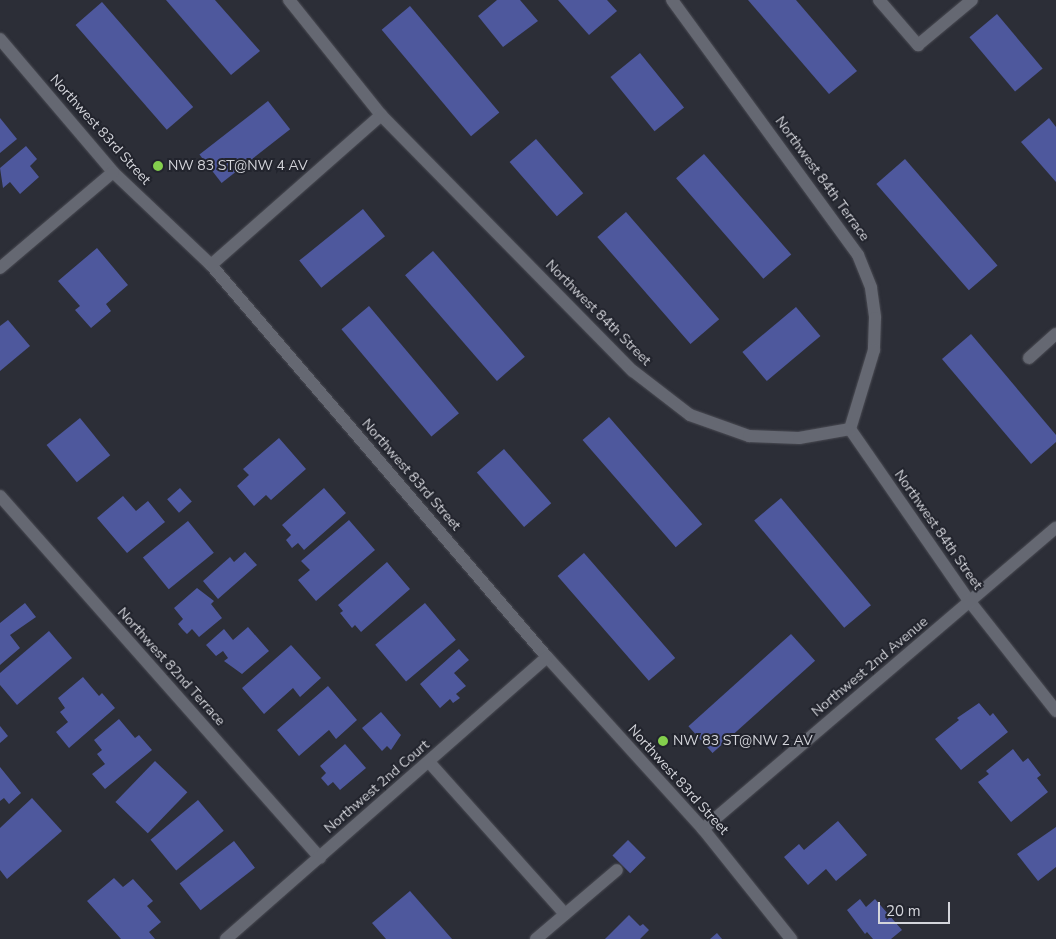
<!DOCTYPE html>
<html>
<head>
<meta charset="utf-8">
<style>
  body { margin:0 }
  #map { position:relative; width:1056px; height:939px; overflow:hidden; background:#2c2e37; font-family:"Nunito Sans",sans-serif }
  div>[style] { position:absolute }
  [style*='--x'] { left:calc(var(--x)*1px); top:calc(var(--y)*1px); width:calc(var(--w)*1px); rotate:calc(var(--a)*1deg) }
  .building>* { inset:0; background:#4e589d; transform-origin:0 0 }
  .roads { filter:drop-shadow(0 0 1px #4a4b53) drop-shadow(0 0 1px #4a4b53) }
  .minor>* { height:12px; margin:-6px; padding:0 6px; transform-origin:6px; border-radius:6px; background:#656872 }
  .dots>* { width:14px; height:14px; translate:-50% -50%; box-sizing:border-box; border:2px solid #22242d; border-radius:50% }
  span { translate:-50% -50%; white-space:nowrap; text-align:center; line-height:1.15; -webkit-text-stroke:4px #22242d; paint-order:stroke }
  .street-label { font-size:14px; color:#d4d5db }
  .poi-label { font-size:14px; color:#d4d5db }
  .left { translate:0 -50%; text-align:left }
  .scale { position:absolute; left:878px; top:902px; width:72px; height:22px; box-sizing:border-box; border:2px solid #d4d5db; border-top:0; padding-left:6px; font-size:15px; line-height:18px; white-space:nowrap; color:#d4d5db; -webkit-text-stroke:4px #22242d; paint-order:stroke }
</style>
</head>
<body>
<div id="map">
  <div class="building">
    <div style="clip-path:polygon(166px 0,215px 0,260px 51px,231px 75px)"></div>
    <div style="clip-path:polygon(497px 0,520px 0,538px 21px,503px 47px,478px 16px)"></div>
    <div style="clip-path:polygon(558px 0,607px 0,617px 11px,589px 35px)"></div>
    <div style="clip-path:polygon(748px 0,796px 0,857px 71px,829px 94px)"></div>
    <div style="left:102px;top:2px;width:139px;height:35px;rotate:49deg"></div>
    <div style="left:410px;top:6px;width:139px;height:37px;rotate:50deg"></div>
    <div style="left:997px;top:14px;width:71px;height:36px;rotate:50deg"></div>
    <div style="left:640px;top:53px;width:70px;height:38px;rotate:51deg"></div>
    <div style="left:268px;top:101px;width:36px;height:87px;rotate:52deg"></div>
    <div style="clip-path:polygon(0 118px,17px 139px,0 153px)"></div>
    <div style="clip-path:polygon(1049px 118px,1056px 127px,1056px 182px,1021px 142px)"></div>
    <div style="left:536px;top:139px;width:72px;height:35px;rotate:49deg"></div>
    <div style="clip-path:polygon(26px 146px,37px 159px,30px 166px,39px 177px,20px 194px,10px 182px,3px 188px,0 168px)"></div>
    <div style="left:704px;top:154px;width:133px;height:37px;rotate:49deg"></div>
    <div style="left:905px;top:159px;width:141px;height:38px;rotate:49deg"></div>
    <div style="left:363px;top:209px;width:35px;height:82px;rotate:51deg"></div>
    <div style="left:626px;top:212px;width:142px;height:38px;rotate:49deg"></div>
    <div style="clip-path:polygon(97px 248px,128px 285px,106px 304px,111px 311px,91px 328px,75px 310px,80px 306px,58px 281px)"></div>
    <div style="left:433px;top:251px;width:140px;height:37px;rotate:49deg"></div>
    <div style="left:369px;top:306px;width:140px;height:36px;rotate:50deg"></div>
    <div style="left:796px;top:307px;width:38px;height:70px;rotate:50deg"></div>
    <div style="clip-path:polygon(8px 320px,30px 346px,0 371px,0 326px)"></div>
    <div style="clip-path:polygon(971px 334px,1056px 435px,1056px 442px,1031px 464px,942px 359px)"></div>
    <div style="left:609px;top:417px;width:142px;height:35px;rotate:49deg"></div>
    <div style="left:80px;top:418px;width:48px;height:43px;rotate:51deg"></div>
    <div style="clip-path:polygon(279px 438px,306px 469px,271px 500px,266px 495px,254px 506px,237px 486px,249px 475px,243px 469px)"></div>
    <div style="left:504px;top:449px;width:72px;height:36px;rotate:49deg"></div>
    <div style="left:180px;top:488px;width:18px;height:17px;rotate:49deg"></div>
    <div style="clip-path:polygon(324px 488px,346px 513px,304px 550px,298px 543px,292px 548px,286px 540px,291px 535px,282px 525px)"></div>
    <div style="clip-path:polygon(123px 496px,136px 511px,148px 501px,165px 522px,127px 553px,97px 518px)"></div>
    <div style="left:781px;top:498px;width:140px;height:35px;rotate:50deg"></div>
    <div style="clip-path:polygon(349px 520px,375px 550px,316px 601px,298px 580px,310px 570px,301px 561px)"></div>
    <div style="left:188px;top:521px;width:41px;height:58px;rotate:51deg"></div>
    <div style="clip-path:polygon(245px 552px,257px 565px,218px 599px,203px 581px,230px 557px,234px 562px)"></div>
    <div style="left:584px;top:553px;width:139px;height:35px;rotate:49deg"></div>
    <div style="clip-path:polygon(387px 562px,410px 589px,361px 632px,355px 625px,352px 628px,340px 613px,343px 611px,338px 605px)"></div>
    <div style="clip-path:polygon(197px 588px,214px 601px,211px 604px,222px 618px,199px 637px,192px 629px,187px 634px,182px 629px,178px 624px,183px 619px,174px 608px)"></div>
    <div style="clip-path:polygon(25px 603px,36px 617px,10px 635px,20px 648px,0 665px,0 623px)"></div>
    <div style="left:425px;top:603px;width:48px;height:65px;rotate:50deg"></div>
    <div style="clip-path:polygon(248px 627px,269px 651px,242px 674px,224px 661px,228px 658px,223px 651px,216px 656px,206px 645px,224px 629px,233px 640px)"></div>
    <div style="clip-path:polygon(49px 631px,72px 658px,17px 705px,0 685px,0 673px)"></div>
    <div style="left:791px;top:634px;width:36px;height:138px;rotate:48deg"></div>
    <div style="clip-path:polygon(291px 645px,321px 678px,300px 697px,293px 688px,264px 714px,242px 688px)"></div>
    <div style="clip-path:polygon(459px 649px,469px 660px,454px 673px,466px 686px,456px 694px,460px 698px,453px 703px,450px 699px,440px 708px,420px 684px)"></div>
    <div style="clip-path:polygon(83px 677px,99px 696px,102px 693px,115px 708px,69px 748px,56px 732px,68px 722px,60px 712px,65px 708px,58px 698px)"></div>
    <div style="clip-path:polygon(328px 686px,357px 720px,336px 739px,329px 730px,299px 756px,277px 730px)"></div>
    <div style="clip-path:polygon(979px 703px,990px 716px,993px 713px,1008px 732px,961px 770px,935px 739px,959px 720px,957px 718px)"></div>
    <div style="clip-path:polygon(381px 712px,401px 735px,391px 750px,387px 746px,382px 751px,362px 728px)"></div>
    <div style="clip-path:polygon(119px 719px,135px 738px,139px 735px,152px 750px,105px 789px,92px 774px,105px 764px,97px 754px,102px 750px,94px 740px)"></div>
    <div style="clip-path:polygon(0 726px,8px 736px,0 743px)"></div>
    <div style="clip-path:polygon(345px 744px,366px 768px,340px 790px,333px 782px,328px 786px,321px 778px,326px 773px,320px 766px)"></div>
    <div style="clip-path:polygon(1013px 749px,1023px 762px,1028px 758px,1041px 775px,1037px 778px,1048px 792px,1011px 822px,978px 782px,989px 774px,986px 771px)"></div>
    <div style="left:155px;top:761px;width:45px;height:57px;rotate:44deg"></div>
    <div style="clip-path:polygon(0 767px,21px 793px,9px 804px,4px 798px,0 801px)"></div>
    <div style="clip-path:polygon(32px 798px,62px 831px,7px 879px,0 870px,0 828px)"></div>
    <div style="left:198px;top:800px;width:40px;height:62px;rotate:50deg"></div>
    <div style="clip-path:polygon(838px 821px,867px 855px,836px 881px,826px 869px,808px 885px,784px 857px,799px 844px,804px 850px)"></div>
    <div style="clip-path:polygon(1056px 827px,1056px 867px,1038px 881px,1017px 854px)"></div>
    <div style="left:628px;top:840px;width:25px;height:22px;rotate:45deg"></div>
    <div style="left:234px;top:841px;width:34px;height:69px;rotate:52deg"></div>
    <div style="clip-path:polygon(114px 878px,123px 887px,133px 879px,153px 901px,147px 906px,161px 922px,149px 932px,155px 939px,121px 939px,87px 901px)"></div>
    <div style="clip-path:polygon(410px 891px,452px 939px,386px 939px,372px 923px)"></div>
    <div style="clip-path:polygon(860px 899px,866px 907px,875px 899px,902px 930px,891px 939px,873px 939px,867px 932px,865px 934px,847px 910px)"></div>
    <div style="clip-path:polygon(629px 915px,640px 926px,643px 924px,649px 930px,640px 939px,605px 939px)"></div>
    <div style="clip-path:polygon(717px 933px,722px 939px,710px 939px)"></div>
  </div>
  <div class="roads">
    <div class="minor">
      <div style="--x:289;--y:0;--w:147;--a:51.3"></div>
      <div style="--x:381;--y:115;--w:359;--a:45.5"></div>
      <div style="--x:633;--y:371;--w:72;--a:37.7"></div>
      <div style="--x:690;--y:415;--w:63;--a:19.6"></div>
      <div style="--x:749;--y:436;--w:50;--a:2.3"></div>
      <div style="--x:799;--y:438;--w:52;--a:-10"></div>
      <div style="--x:850;--y:429;--w:211;--a:55.3"></div>
      <div style="--x:970;--y:602;--w:139;--a:51.7"></div>
      <div style="--x:672;--y:0;--w:316;--a:53.9"></div>
      <div style="--x:858;--y:255;--w:35;--a:68"></div>
      <div style="--x:871;--y:288;--w:30;--a:82"></div>
      <div style="--x:875;--y:318;--w:32;--a:92"></div>
      <div style="--x:874;--y:350;--w:83;--a:106.9"></div>
      <div style="--x:879;--y:0;--w:60;--a:49.1"></div>
      <div style="--x:918;--y:45;--w:70;--a:-39.8"></div>
      <div style="--x:0;--y:39;--w:175;--a:49.6"></div>
      <div style="--x:113;--y:172;--w:135;--a:43.5"></div>
      <div style="--x:211;--y:265;--w:516;--a:49.4"></div>
      <div style="--x:547;--y:657;--w:232;--a:47.8"></div>
      <div style="--x:703;--y:829;--w:141;--a:51.3"></div>
      <div style="--x:211;--y:265;--w:227;--a:-41.4"></div>
      <div style="--x:0;--y:268;--w:148;--a:-40.3"></div>
      <div style="--x:1029;--y:358;--w:36;--a:-42"></div>
      <div style="--x:0;--y:496;--w:483;--a:48.5"></div>
      <div style="--x:429;--y:762;--w:204;--a:48.2"></div>
      <div style="--x:703;--y:829;--w:464;--a:-40.5"></div>
      <div style="--x:226;--y:939;--w:427;--a:-41.3"></div>
      <div style="--x:536;--y:939;--w:106;--a:-40.4"></div>
    </div>
  </div>
  <div class="dots">
    <div style="left:158px;top:166px;background:#84cf4d"></div>
    <div style="left:663px;top:741px;background:#84cf4d"></div>
  </div>
  <div class="street-label">
    <span style="left:100px;top:130px;rotate:48deg">Northwest 83rd Street</span>
    <span style="left:822px;top:179px;rotate:54deg">Northwest 84th Terrace</span>
    <span style="left:598px;top:313px;rotate:45deg">Northwest 84th Street</span>
    <span style="left:411px;top:475px;rotate:49deg">Northwest 83rd Street</span>
    <span style="left:938px;top:530px;rotate:55deg">Northwest 84th Street</span>
    <span style="left:171px;top:667px;rotate:48deg">Northwest 82nd Terrace</span>
    <span style="left:870px;top:667px;rotate:-40deg">Northwest 2nd Avenue</span>
    <span style="left:678px;top:780px;rotate:48deg">Northwest 83rd Street</span>
    <span style="left:377px;top:787px;rotate:-41deg">Northwest 2nd Court</span>
  </div>
  <div class="poi-label">
    <span class="left" style="left:168px;top:166px">NW 83 ST@NW 4 AV</span>
    <span class="left" style="left:673px;top:741px">NW 83 ST@NW 2 AV</span>
  </div>
  <div class="scale">20 m</div>
</div>
</body>
</html>
